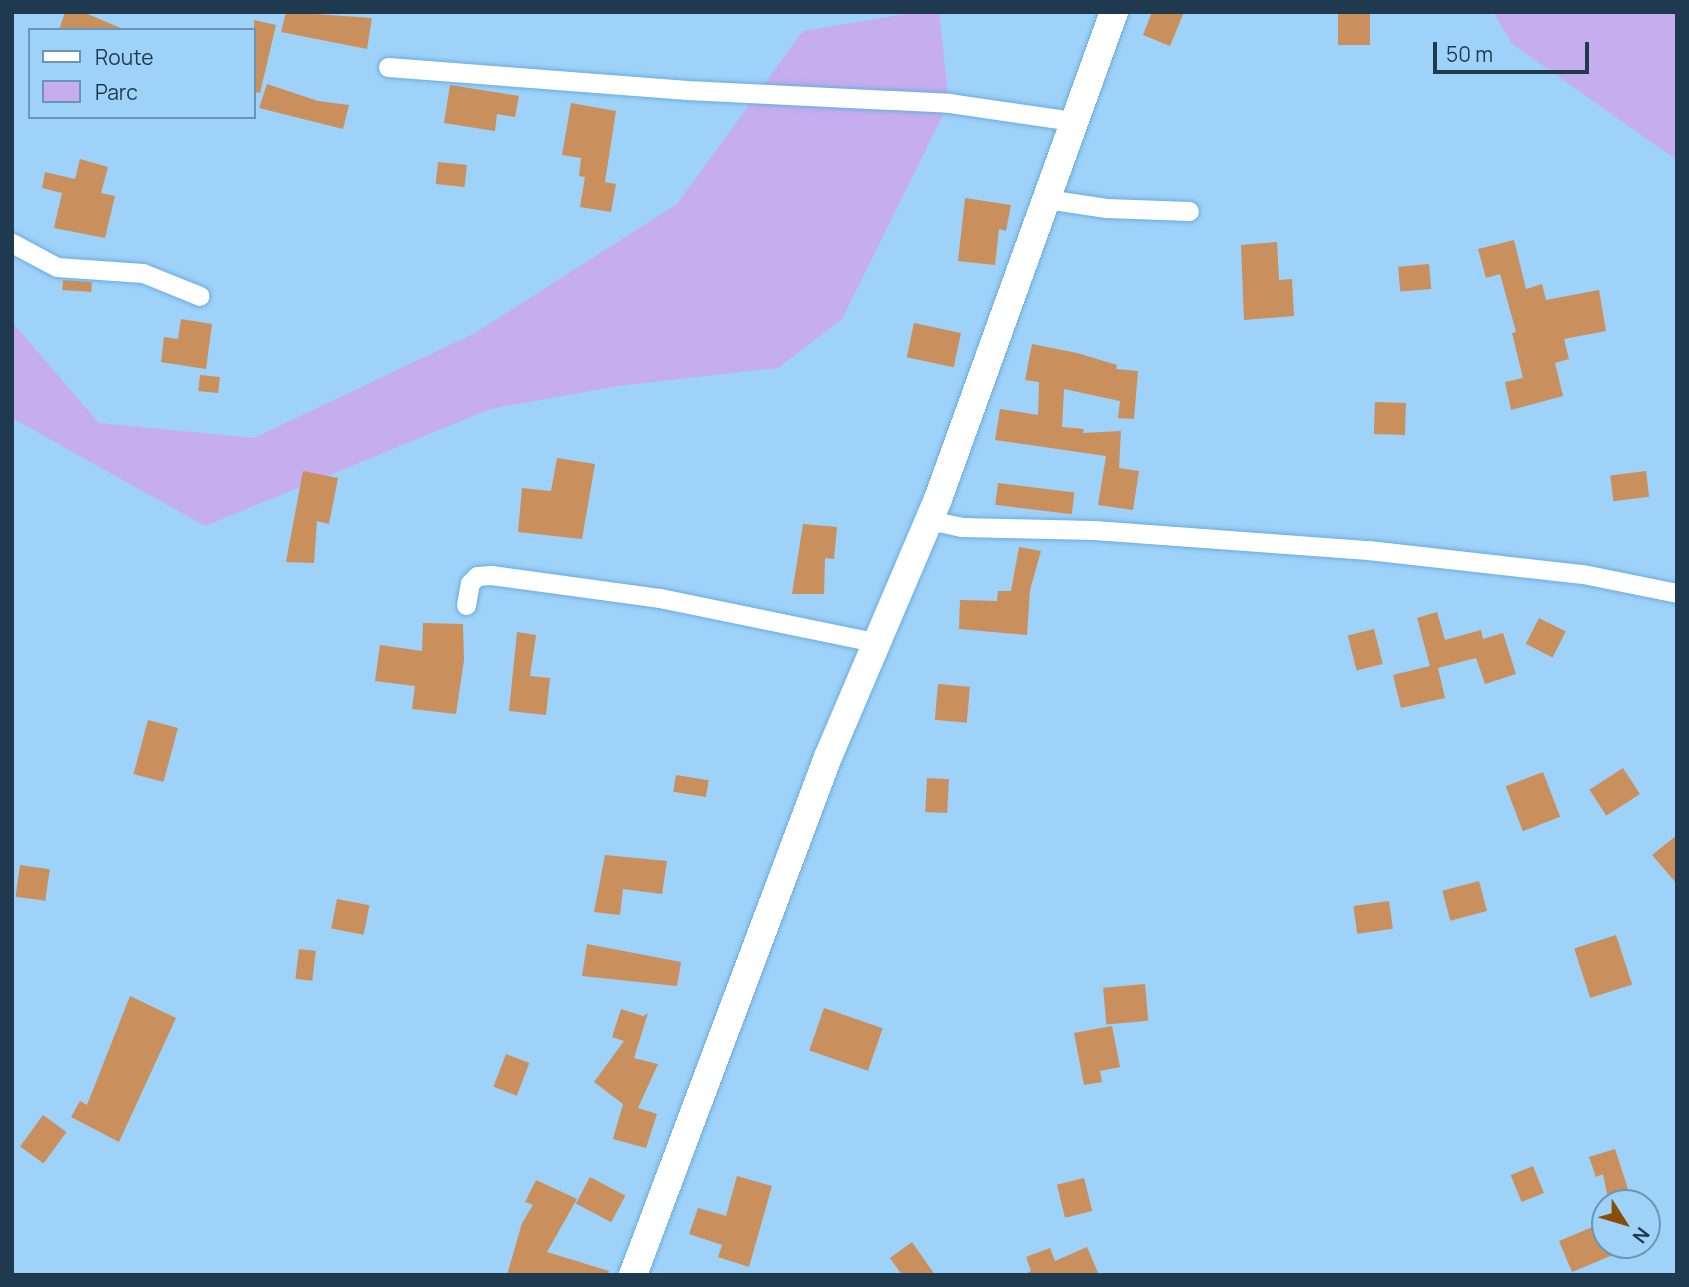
<!DOCTYPE html>
<html>
<head>
<meta charset="utf-8">
<style>
  body { margin:0 }
  #map { position:relative; width:1689px; height:1287px; overflow:hidden; background:#9ed2f9; font-family:Manrope,sans-serif }
  div>[style] { position:absolute }
  [style*='--x'] { left:calc(var(--x)*1px); top:calc(var(--y)*1px); width:calc(var(--w)*1px); rotate:calc(var(--a)*1deg) }
  .green>* { inset:0; background:#c5adee }
  .building>* { inset:0; background:#c98f5c; transform-origin:0 0 }
  .roads { filter:drop-shadow(0 0 2px #6bacdc) drop-shadow(0 0 2px #6bacdc) }
  .street>* { height:19px; margin:-9.5px; padding:0 9.5px; transform-origin:9.5px; border-radius:9.5px; background:#fff }
  .secondary>* { height:28px; margin:-14px; padding:0 14px; transform-origin:14px; border-radius:14px; background:#fff }
  span { translate:-50% -50%; white-space:nowrap; text-align:center; line-height:1.15; -webkit-text-stroke:6px #9ed2f9; paint-order:stroke }
  .frame { position:absolute; inset:0; border:14px solid #1f3a4e; pointer-events:none }
  .legend { position:absolute; left:28px; top:28px; width:228px; height:91px; box-sizing:border-box; background:#9ed2f9; border:2px solid #6b95b5; margin:0; padding:9px 12px; list-style:none; font-size:21px; color:#1f3a4e }
  .legend li { display:flex; align-items:center; gap:14px; height:35px }
  .legend b { width:35px; border:2px solid #6b95b5 }
  .north { position:absolute; left:1591px; top:1189px; width:70px; height:70px; box-sizing:border-box; background:#9ed2f9; border:2px solid #6b95b5; border-radius:50%; rotate:127deg; font-size:19px; font-weight:700; line-height:28px; text-align:center; color:#1f3a4e }
  .north::after { content:''; display:block; margin:auto; width:24px; height:32px; background:#884d06; clip-path:polygon(50% 0,100% 100%,50% 72%,0 100%) }
  .scale { position:absolute; left:1433px; top:42px; width:156px; height:32px; box-sizing:border-box; border:4px solid #1f3a4e; border-top:0; padding-left:9px; font-size:21px; line-height:24px; white-space:nowrap; color:#1f3a4e; -webkit-text-stroke:5px #9ed2f9; paint-order:stroke }
</style>
</head>
<body>
<div id="map">
  <div class="green">
    <div style="clip-path:polygon(918px 12px,939px 12px,949px 103px,842px 319px,778px 368px,618px 386px,490px 409px,205px 526px,12px 418px,12px 322px,99px 423px,254px 438px,475px 333px,677px 204px,803px 31px)"></div>
    <div style="clip-path:polygon(1493px 12px,1677px 12px,1677px 160px,1512px 44px)"></div>
  </div>
  <div class="building">
    <div style="clip-path:polygon(65px 12px,83px 12px,125px 30px,59px 30px)"></div>
    <div style="clip-path:polygon(286px 12px,372px 18px,367px 49px,281px 32px)"></div>
    <div style="clip-path:polygon(1152px 12px,1184px 12px,1170px 46px,1143px 35px)"></div>
    <div style="left:1338px;top:12px;width:32px;height:33px"></div>
    <div style="clip-path:polygon(254px 20px,276px 25px,260px 93px,254px 92px)"></div>
    <div style="clip-path:polygon(267px 84px,318px 101px,349px 105px,343px 129px,259px 108px)"></div>
    <div style="clip-path:polygon(450px 85px,519px 96px,515px 117px,497px 114px,495px 131px,444px 123px)"></div>
    <div style="clip-path:polygon(571px 103px,616px 111px,605px 182px,616px 184px,611px 212px,580px 207px,585px 177px,579px 176px,581px 158px,562px 155px)"></div>
    <div style="clip-path:polygon(80px 159px,108px 167px,101px 193px,115px 196px,105px 238px,54px 228px,62px 193px,42px 188px,45px 172px,75px 179px)"></div>
    <div style="left:438px;top:162px;width:29px;height:22px;rotate:6deg"></div>
    <div style="clip-path:polygon(965px 198px,1011px 205px,1006px 231px,999px 229px,995px 265px,958px 261px)"></div>
    <div style="clip-path:polygon(1514px 240px,1526px 289px,1542px 284px,1546px 300px,1599px 290px,1606px 331px,1564px 339px,1569px 359px,1555px 363px,1563px 396px,1511px 410px,1505px 382px,1523px 378px,1512px 333px,1516px 332px,1500px 274px,1486px 278px,1478px 249px)"></div>
    <div style="clip-path:polygon(1277px 242px,1279px 280px,1292px 279px,1294px 316px,1244px 320px,1241px 245px)"></div>
    <div style="left:1429px;top:264px;width:25px;height:31px;rotate:85deg"></div>
    <div style="left:63px;top:280px;width:29px;height:10px;rotate:4deg"></div>
    <div style="clip-path:polygon(181px 319px,212px 324px,206px 369px,161px 362px,164px 337px,178px 339px)"></div>
    <div style="left:914px;top:323px;width:48px;height:35px;rotate:12deg"></div>
    <div style="clip-path:polygon(1032px 344px,1077px 353px,1117px 365px,1116px 369px,1138px 371px,1134px 419px,1118px 418px,1120px 401px,1064px 389px,1062px 427px,1084px 429px,1083px 433px,1121px 431px,1119px 468px,1139px 471px,1133px 510px,1098px 505px,1106px 456px,995px 440px,1000px 409px,1038px 415px,1039px 382px,1025px 380px)"></div>
    <div style="left:200px;top:375px;width:20px;height:16px;rotate:6deg"></div>
    <div style="left:1375px;top:402px;width:31px;height:32px;rotate:2deg"></div>
    <div style="clip-path:polygon(557px 458px,595px 464px,582px 539px,518px 532px,522px 488px,551px 491px)"></div>
    <div style="clip-path:polygon(303px 471px,338px 478px,329px 524px,317px 521px,314px 563px,286px 562px)"></div>
    <div style="left:1646px;top:471px;width:26px;height:36px;rotate:83deg"></div>
    <div style="left:998px;top:483px;width:77px;height:22px;rotate:7deg"></div>
    <div style="clip-path:polygon(803px 524px,837px 527px,834px 559px,825px 558px,824px 594px,792px 594px)"></div>
    <div style="clip-path:polygon(1019px 547px,1041px 551px,1030px 590px,1027px 635px,959px 629px,960px 600px,997px 601px,998px 591px,1011px 591px)"></div>
    <div style="clip-path:polygon(1437px 612px,1445px 640px,1481px 630px,1483px 639px,1503px 633px,1516px 674px,1485px 684px,1476px 658px,1438px 668px,1445px 698px,1401px 708px,1393px 675px,1430px 666px,1417px 618px)"></div>
    <div style="left:1539px;top:618px;width:30px;height:29px;rotate:27deg"></div>
    <div style="clip-path:polygon(423px 623px,463px 624px,464px 660px,456px 714px,412px 709px,415px 686px,375px 681px,380px 645px,422px 651px)"></div>
    <div style="left:1374px;top:629px;width:36px;height:27px;rotate:76deg"></div>
    <div style="clip-path:polygon(517px 632px,536px 635px,530px 676px,550px 678px,546px 715px,509px 711px)"></div>
    <div style="left:938px;top:684px;width:32px;height:36px;rotate:5deg"></div>
    <div style="left:148px;top:720px;width:31px;height:56px;rotate:15deg"></div>
    <div style="left:1623px;top:768px;width:31px;height:40px;rotate:57deg"></div>
    <div style="left:1543px;top:772px;width:48px;height:40px;rotate:69deg"></div>
    <div style="left:676px;top:775px;width:33px;height:17px;rotate:9deg"></div>
    <div style="left:927px;top:778px;width:22px;height:34px;rotate:3deg"></div>
    <div style="clip-path:polygon(1677px 835px,1677px 884px,1652px 855px)"></div>
    <div style="clip-path:polygon(605px 855px,667px 861px,662px 894px,623px 889px,620px 915px,594px 912px)"></div>
    <div style="left:20px;top:865px;width:30px;height:32px;rotate:8deg"></div>
    <div style="left:1479px;top:881px;width:31px;height:38px;rotate:75deg"></div>
    <div style="left:337px;top:899px;width:33px;height:30px;rotate:11deg"></div>
    <div style="left:1389px;top:901px;width:28px;height:36px;rotate:82deg"></div>
    <div style="left:1616px;top:935px;width:52px;height:44px;rotate:72deg"></div>
    <div style="clip-path:polygon(587px 944px,681px 962px,677px 986px,582px 976px)"></div>
    <div style="left:299px;top:949px;width:17px;height:30px;rotate:7deg"></div>
    <div style="left:1145px;top:984px;width:37px;height:42px;rotate:85deg"></div>
    <div style="clip-path:polygon(130px 996px,176px 1018px,119px 1142px,71px 1117px,80px 1101px,87px 1105px)"></div>
    <div style="left:824px;top:1008px;width:62px;height:45px;rotate:19deg"></div>
    <div style="clip-path:polygon(621px 1009px,643px 1016px,648px 1013px,634px 1058px,658px 1064px,638px 1108px,657px 1114px,646px 1148px,613px 1139px,623px 1104px,594px 1082px,624px 1041px,612px 1037px)"></div>
    <div style="clip-path:polygon(1112px 1026px,1120px 1067px,1100px 1071px,1102px 1082px,1084px 1085px,1074px 1033px)"></div>
    <div style="left:506px;top:1054px;width:25px;height:35px;rotate:21deg"></div>
    <div style="left:43px;top:1115px;width:29px;height:39px;rotate:36deg"></div>
    <div style="clip-path:polygon(1615px 1149px,1627px 1186px,1630px 1203px,1609px 1203px,1603px 1174px,1596px 1177px,1589px 1157px)"></div>
    <div style="left:1533px;top:1166px;width:29px;height:24px;rotate:68deg"></div>
    <div style="clip-path:polygon(737px 1176px,772px 1186px,749px 1267px,718px 1257px,722px 1245px,689px 1234px,698px 1208px,726px 1216px)"></div>
    <div style="left:590px;top:1177px;width:40px;height:30px;rotate:28deg"></div>
    <div style="left:1084px;top:1178px;width:34px;height:28px;rotate:76deg"></div>
    <div style="clip-path:polygon(536px 1180px,577px 1199px,547px 1252px,609px 1271px,608px 1275px,507px 1275px,522px 1223px,533px 1205px,525px 1202px)"></div>
    <div style="clip-path:polygon(1600px 1224px,1605px 1245px,1613px 1255px,1572px 1272px,1559px 1241px)"></div>
    <div style="clip-path:polygon(912px 1242px,935px 1275px,902px 1275px,890px 1258px)"></div>
    <div style="clip-path:polygon(1087px 1247px,1099px 1275px,1023px 1275px,1031px 1271px,1026px 1257px,1050px 1248px,1055px 1261px)"></div>
  </div>
  <div class="roads">
    <div class="street">
      <div style="--x:388;--y:67;--w:300;--a:4.4"></div>
      <div style="--x:687;--y:90;--w:262;--a:2.8"></div>
      <div style="--x:949;--y:103;--w:124;--a:8.3"></div>
      <div style="--x:1046;--y:199;--w:61;--a:8.5"></div>
      <div style="--x:1106;--y:208;--w:83;--a:2.1"></div>
      <div style="--x:12;--y:243;--w:51;--a:28.1"></div>
      <div style="--x:57;--y:267;--w:86;--a:4"></div>
      <div style="--x:143;--y:273;--w:61;--a:22"></div>
      <div style="--x:929;--y:520;--w:33;--a:12"></div>
      <div style="--x:961;--y:527;--w:133;--a:1.3"></div>
      <div style="--x:1094;--y:530;--w:275;--a:4.2"></div>
      <div style="--x:1368;--y:550;--w:216;--a:6.4"></div>
      <div style="--x:1583;--y:574;--w:96;--a:11.4"></div>
      <div style="--x:466;--y:605;--w:22;--a:-80"></div>
      <div style="--x:470;--y:583;--w:10;--a:-45"></div>
      <div style="--x:477;--y:576;--w:14;--a:-4"></div>
      <div style="--x:491;--y:575;--w:171;--a:7.8"></div>
      <div style="--x:660;--y:598;--w:219;--a:11.6"></div>
    </div>
    <div class="secondary">
      <div style="--x:633;--y:1275;--w:553;--a:-69.37"></div>
      <div style="--x:828;--y:757;--w:280;--a:-66.9"></div>
      <div style="--x:938;--y:499;--w:518;--a:-70.13"></div>
    </div>
  </div>
  <div class="frame"></div>
  <ul class="legend">
  <li><b style="height:9px;background:#fff"></b>Route</li>
  <li><b style="height:19px;background:#c5adee"></b>Parc</li>
  </ul>
  <div class="north">N</div>
  <div class="scale">50 m</div>
</div>
</body>
</html>
